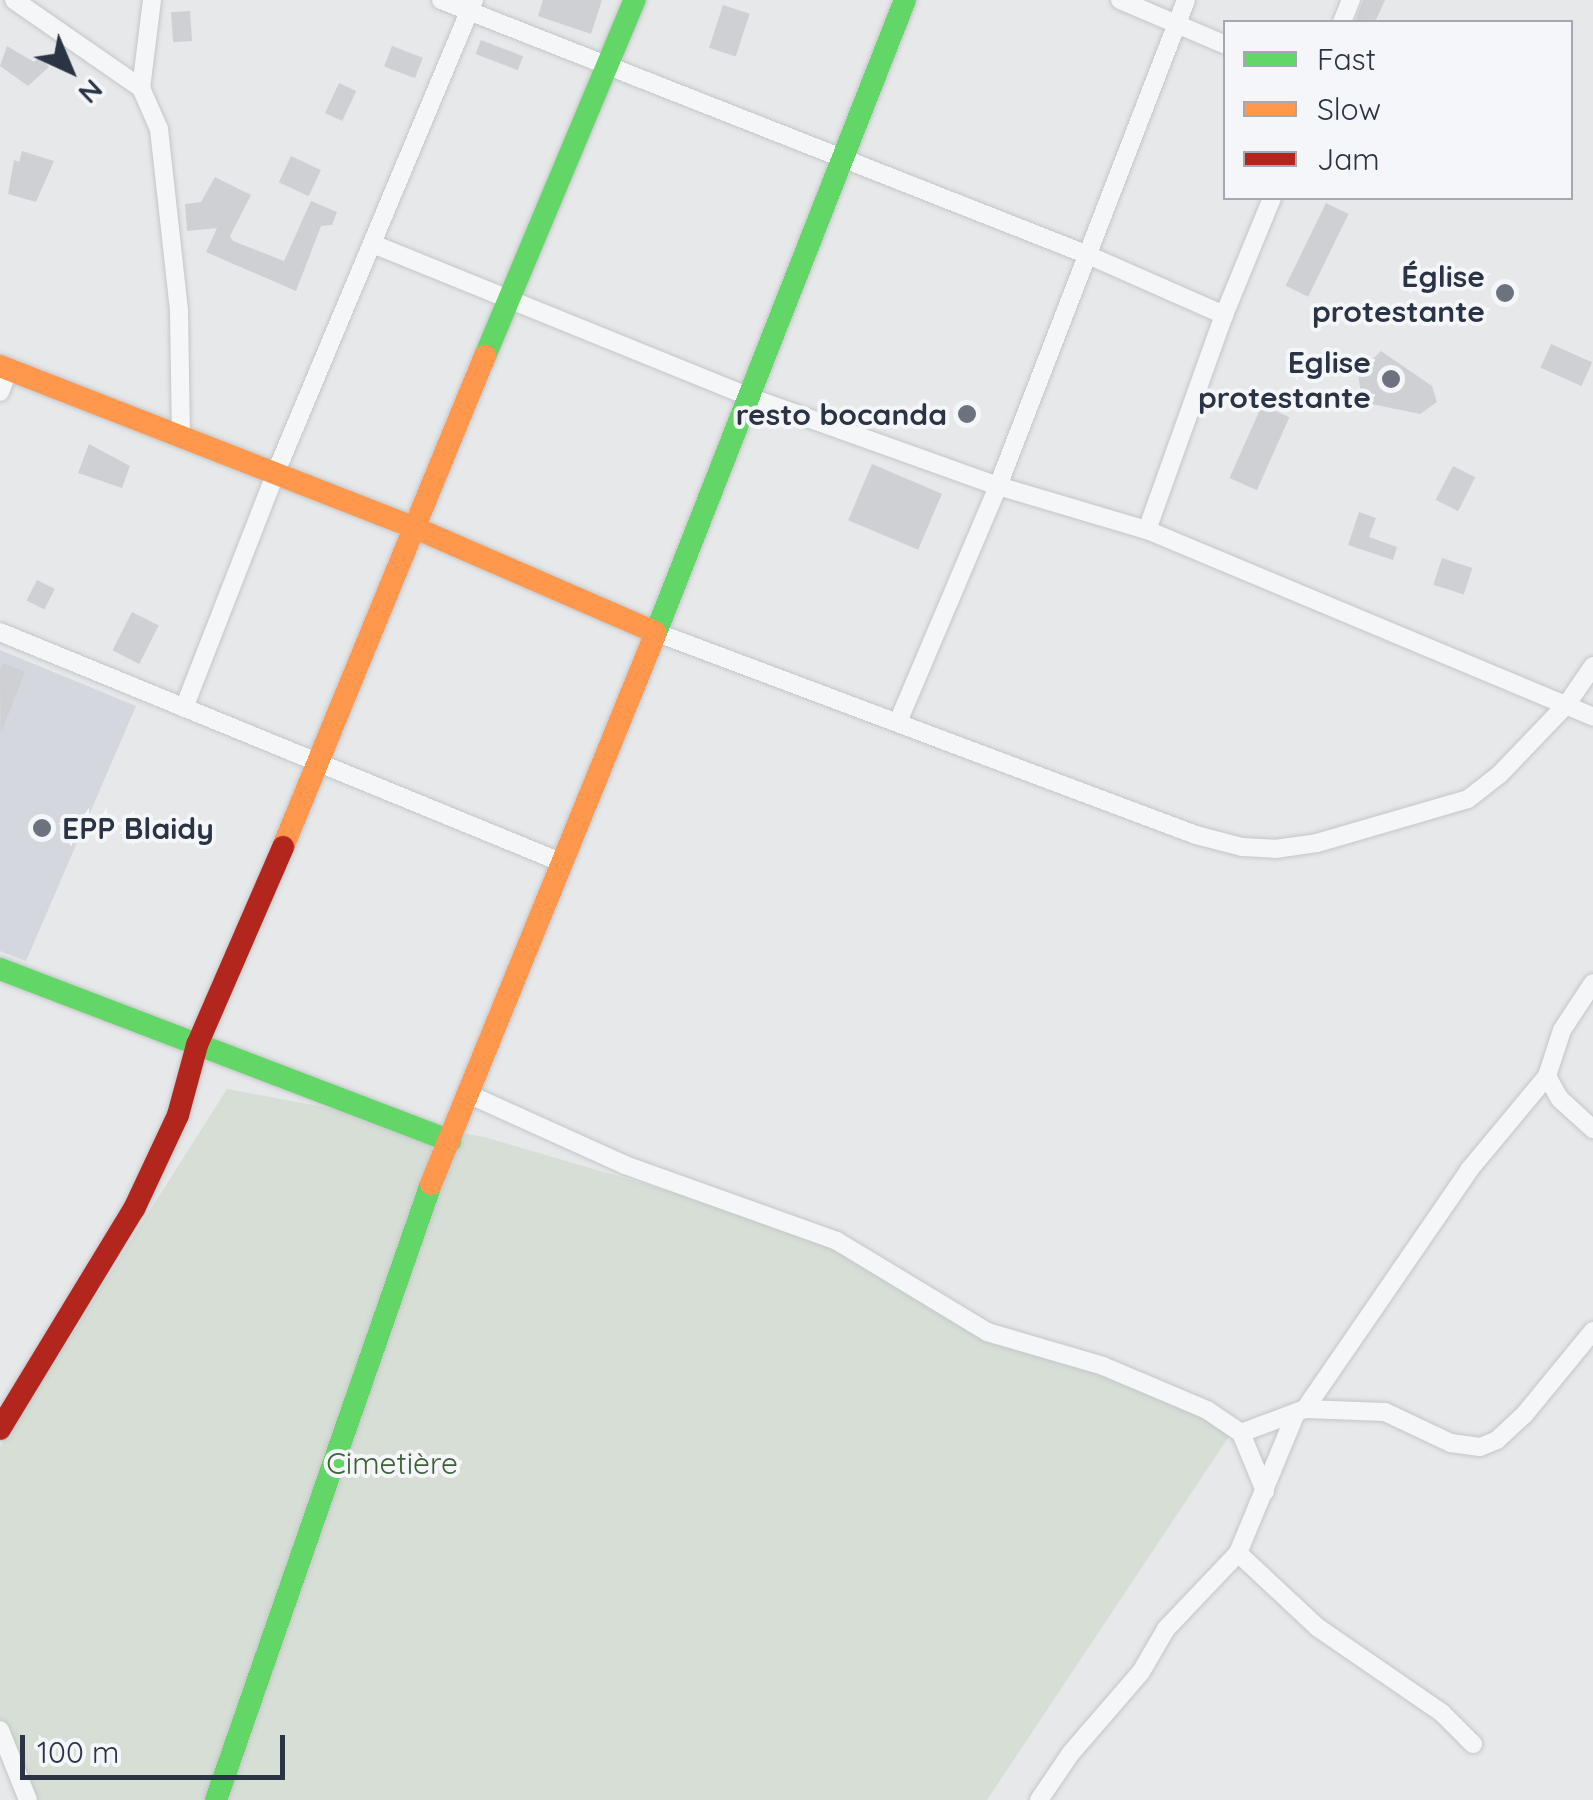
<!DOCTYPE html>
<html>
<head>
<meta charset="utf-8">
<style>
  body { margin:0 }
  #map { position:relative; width:1593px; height:1800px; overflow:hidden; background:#e6e8ea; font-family:Quicksand,sans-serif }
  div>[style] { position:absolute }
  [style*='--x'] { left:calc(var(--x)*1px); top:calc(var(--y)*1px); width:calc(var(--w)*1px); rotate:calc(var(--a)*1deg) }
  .built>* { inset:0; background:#d4d7dd }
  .green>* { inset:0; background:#d6ded6 }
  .building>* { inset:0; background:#ced0d3; transform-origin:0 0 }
  .roads { filter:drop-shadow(0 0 2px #c4c6c8) drop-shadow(0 0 2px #c4c6c8) }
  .street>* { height:18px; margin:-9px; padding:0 9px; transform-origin:9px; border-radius:9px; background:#f5f6f7 }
  .fast>* { height:22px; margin:-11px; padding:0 11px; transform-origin:11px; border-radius:11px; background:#63d668 }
  .slow>* { height:22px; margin:-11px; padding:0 11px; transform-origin:11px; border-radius:11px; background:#ff974d }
  .jam>* { height:22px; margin:-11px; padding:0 11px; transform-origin:11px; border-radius:11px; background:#b3261e }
  .dots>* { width:28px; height:28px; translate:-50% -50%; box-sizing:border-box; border:5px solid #f4f6f9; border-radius:50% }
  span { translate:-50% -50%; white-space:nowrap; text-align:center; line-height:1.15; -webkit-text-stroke:8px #f4f6f9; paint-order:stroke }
  .poi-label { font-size:30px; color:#2b3445; font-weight:700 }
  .right { translate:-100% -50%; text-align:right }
  .left { translate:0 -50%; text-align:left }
  .park-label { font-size:30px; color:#3f6138 }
  .legend { position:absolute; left:1223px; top:20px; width:350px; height:180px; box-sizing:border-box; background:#f4f6f9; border:2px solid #a4a8b1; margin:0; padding:12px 18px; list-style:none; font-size:30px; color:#2b3445 }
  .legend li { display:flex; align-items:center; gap:20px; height:50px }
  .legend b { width:50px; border:2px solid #a4a8b1 }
  .north { position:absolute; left:20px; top:20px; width:100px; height:100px; -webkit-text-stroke:8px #f4f6f9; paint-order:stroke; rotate:136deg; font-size:28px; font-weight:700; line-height:40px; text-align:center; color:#2b3445 }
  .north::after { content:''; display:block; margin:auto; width:35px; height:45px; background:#2b3445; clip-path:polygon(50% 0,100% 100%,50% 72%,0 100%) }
  .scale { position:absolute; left:20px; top:1735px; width:265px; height:45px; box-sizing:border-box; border:5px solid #2b3445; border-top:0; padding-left:12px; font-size:30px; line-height:35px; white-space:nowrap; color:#2b3445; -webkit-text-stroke:8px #f4f6f9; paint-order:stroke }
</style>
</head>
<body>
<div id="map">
  <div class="built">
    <div style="clip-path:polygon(0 650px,136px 706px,26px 961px,0 951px)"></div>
  </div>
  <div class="green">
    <div style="clip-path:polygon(227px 1089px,484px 1137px,846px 1243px,972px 1331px,1029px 1342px,1234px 1429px,987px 1800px,32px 1800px,0 1721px,0 1447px)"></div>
  </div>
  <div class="building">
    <div style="clip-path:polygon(543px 0,602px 0,591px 34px,538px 16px)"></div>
    <div style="clip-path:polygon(1363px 0,1385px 0,1375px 22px,1355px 22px)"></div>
    <div style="left:723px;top:5px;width:28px;height:45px;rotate:18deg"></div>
    <div style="left:190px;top:11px;width:30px;height:19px;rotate:86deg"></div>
    <div style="left:481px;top:40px;width:45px;height:15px;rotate:21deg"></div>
    <div style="clip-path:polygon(7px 46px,34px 62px,40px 57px,49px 67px,28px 86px,0 66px)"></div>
    <div style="left:392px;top:46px;width:33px;height:22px;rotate:21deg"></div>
    <div style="left:339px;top:83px;width:19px;height:33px;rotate:25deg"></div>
    <div style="clip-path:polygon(22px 151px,54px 161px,36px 202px,8px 194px,14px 160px,19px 162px)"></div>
    <div style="left:291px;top:156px;width:33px;height:29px;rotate:25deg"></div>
    <div style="clip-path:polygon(215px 177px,251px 195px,230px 236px,233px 241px,284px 261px,311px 201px,337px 212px,332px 225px,321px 226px,296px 291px,206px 252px,217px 228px,187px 231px,185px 204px,201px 202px)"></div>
    <div style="left:1326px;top:203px;width:25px;height:92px;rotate:26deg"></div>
    <div style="left:1551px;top:344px;width:45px;height:26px;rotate:24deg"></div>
    <div style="clip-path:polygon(1381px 351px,1432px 386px,1437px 402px,1420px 414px,1362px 402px,1358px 373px)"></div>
    <div style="left:1262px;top:405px;width:30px;height:80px;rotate:24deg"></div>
    <div style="clip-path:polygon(89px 444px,130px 466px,122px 488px,78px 473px)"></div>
    <div style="left:872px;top:464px;width:76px;height:61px;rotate:23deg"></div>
    <div style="left:1453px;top:466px;width:25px;height:38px;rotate:27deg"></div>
    <div style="clip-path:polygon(1359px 512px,1376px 518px,1369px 537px,1397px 547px,1393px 560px,1348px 545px)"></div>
    <div style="left:1442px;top:558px;width:32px;height:28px;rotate:18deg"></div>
    <div style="left:37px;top:580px;width:20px;height:23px;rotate:27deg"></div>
    <div style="left:132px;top:612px;width:30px;height:43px;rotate:27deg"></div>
    <div style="clip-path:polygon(3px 663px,25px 672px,1px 733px,0 671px)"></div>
  </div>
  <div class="roads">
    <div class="street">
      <div style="--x:14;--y:0;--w:155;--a:34.7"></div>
      <div style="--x:152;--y:0;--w:89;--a:97.1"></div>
      <div style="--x:141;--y:88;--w:45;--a:66.3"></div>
      <div style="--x:159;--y:129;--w:183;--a:83.7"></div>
      <div style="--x:179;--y:311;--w:123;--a:89.1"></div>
      <div style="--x:441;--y:0;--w:695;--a:21.51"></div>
      <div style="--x:1088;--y:255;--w:149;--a:23.8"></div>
      <div style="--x:1120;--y:0;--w:115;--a:23"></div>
      <div style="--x:1342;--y:22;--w:24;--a:-68"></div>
      <div style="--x:373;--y:244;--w:409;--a:22.1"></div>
      <div style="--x:752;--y:398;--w:261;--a:19.7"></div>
      <div style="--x:998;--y:486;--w:155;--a:16.5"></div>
      <div style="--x:1147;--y:530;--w:484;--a:22.7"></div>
      <div style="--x:0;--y:392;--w:25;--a:-69"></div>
      <div style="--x:1147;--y:530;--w:228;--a:-70.3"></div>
      <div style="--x:1224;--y:315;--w:126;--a:-67.7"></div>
      <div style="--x:0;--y:632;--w:609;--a:22.31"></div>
      <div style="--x:655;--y:632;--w:578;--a:20.57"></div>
      <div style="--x:1196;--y:835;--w:48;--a:14.6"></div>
      <div style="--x:1242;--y:847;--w:33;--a:3"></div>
      <div style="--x:1275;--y:849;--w:42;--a:-8.1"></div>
      <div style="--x:1317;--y:843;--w:157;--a:-16.2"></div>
      <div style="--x:1468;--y:799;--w:39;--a:-38"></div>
      <div style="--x:1499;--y:775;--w:98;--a:-46.2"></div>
      <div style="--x:1567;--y:704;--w:46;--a:-55.6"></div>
      <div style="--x:184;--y:708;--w:253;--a:-68.7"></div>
      <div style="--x:276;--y:472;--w:512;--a:-67.24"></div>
      <div style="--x:898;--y:722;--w:256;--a:-67"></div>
      <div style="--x:998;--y:486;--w:521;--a:-68.85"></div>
      <div style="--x:1547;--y:1076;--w:26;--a:61"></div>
      <div style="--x:1560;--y:1099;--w:45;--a:42.3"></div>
      <div style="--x:468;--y:1094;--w:172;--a:24.3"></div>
      <div style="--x:625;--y:1165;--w:225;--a:19.7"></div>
      <div style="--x:837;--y:1241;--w:175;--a:31.2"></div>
      <div style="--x:987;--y:1332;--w:121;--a:16.3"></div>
      <div style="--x:1103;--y:1366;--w:113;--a:22.9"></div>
      <div style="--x:1207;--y:1410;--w:41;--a:34.1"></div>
      <div style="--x:1241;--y:1433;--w:63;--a:67.5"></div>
      <div style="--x:1305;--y:1409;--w:80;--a:2.1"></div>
      <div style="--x:1385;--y:1412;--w:73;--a:25.2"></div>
      <div style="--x:1451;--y:1443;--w:29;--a:8"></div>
      <div style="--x:1480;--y:1447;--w:18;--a:-22"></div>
      <div style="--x:1497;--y:1440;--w:37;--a:-43"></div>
      <div style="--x:1524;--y:1415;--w:109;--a:-50.6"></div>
      <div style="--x:1241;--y:1433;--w:68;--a:-20.6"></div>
      <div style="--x:1305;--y:1409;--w:290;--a:-55.5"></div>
      <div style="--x:1469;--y:1170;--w:122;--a:-50.3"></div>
      <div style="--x:1547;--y:1076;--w:48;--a:-71.9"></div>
      <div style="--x:1562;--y:1030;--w:56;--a:-56.6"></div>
      <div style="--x:1238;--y:1553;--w:108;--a:43.1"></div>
      <div style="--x:1317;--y:1627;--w:152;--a:34.5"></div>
      <div style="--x:1442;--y:1713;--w:44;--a:45"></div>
      <div style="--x:0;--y:1730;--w:75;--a:68.2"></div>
      <div style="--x:1039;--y:1800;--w:57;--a:-55.8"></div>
      <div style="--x:1071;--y:1753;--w:107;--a:-49.2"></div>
      <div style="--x:1141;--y:1672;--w:50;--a:-59.8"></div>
      <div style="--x:1166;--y:1629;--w:105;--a:-46.5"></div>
      <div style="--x:1238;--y:1553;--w:152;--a:-67.5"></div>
    </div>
    <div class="fast">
      <div style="--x:485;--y:356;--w:386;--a:-67.2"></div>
      <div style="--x:655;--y:635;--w:682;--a:-68.51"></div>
      <div style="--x:0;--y:969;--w:482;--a:20.9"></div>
      <div style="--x:216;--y:1800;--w:652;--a:-70.76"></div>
    </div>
    <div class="slow">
      <div style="--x:0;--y:366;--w:443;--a:21.3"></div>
      <div style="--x:413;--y:527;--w:264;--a:23.5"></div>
      <div style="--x:283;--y:847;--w:531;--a:-67.64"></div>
      <div style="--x:431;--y:1184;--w:593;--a:-67.8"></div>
    </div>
    <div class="jam">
      <div style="--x:0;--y:1429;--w:258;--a:-58.7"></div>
      <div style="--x:134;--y:1209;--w:104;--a:-64.9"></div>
      <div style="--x:178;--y:1115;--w:73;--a:-74.8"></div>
      <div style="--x:197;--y:1045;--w:216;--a:-66.5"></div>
    </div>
  </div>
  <div class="dots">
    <div style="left:1505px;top:293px;background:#6c737f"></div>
    <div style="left:1391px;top:379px;background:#6c737f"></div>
    <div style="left:967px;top:414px;background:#6c737f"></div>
    <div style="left:42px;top:828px;background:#6c737f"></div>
  </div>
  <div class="poi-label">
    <span class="right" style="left:1485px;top:293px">Église<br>protestante</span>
    <span class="right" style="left:1371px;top:379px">Eglise<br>protestante</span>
    <span class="right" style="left:947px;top:414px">resto bocanda</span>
    <span class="left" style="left:62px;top:828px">EPP Blaidy</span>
  </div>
  <div class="park-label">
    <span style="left:392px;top:1463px">Cimetière</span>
  </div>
  <ul class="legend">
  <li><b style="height:12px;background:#63d668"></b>Fast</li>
  <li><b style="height:12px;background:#ff974d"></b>Slow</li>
  <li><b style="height:12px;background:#b3261e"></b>Jam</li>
  </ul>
  <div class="north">N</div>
  <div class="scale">100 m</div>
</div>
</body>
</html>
